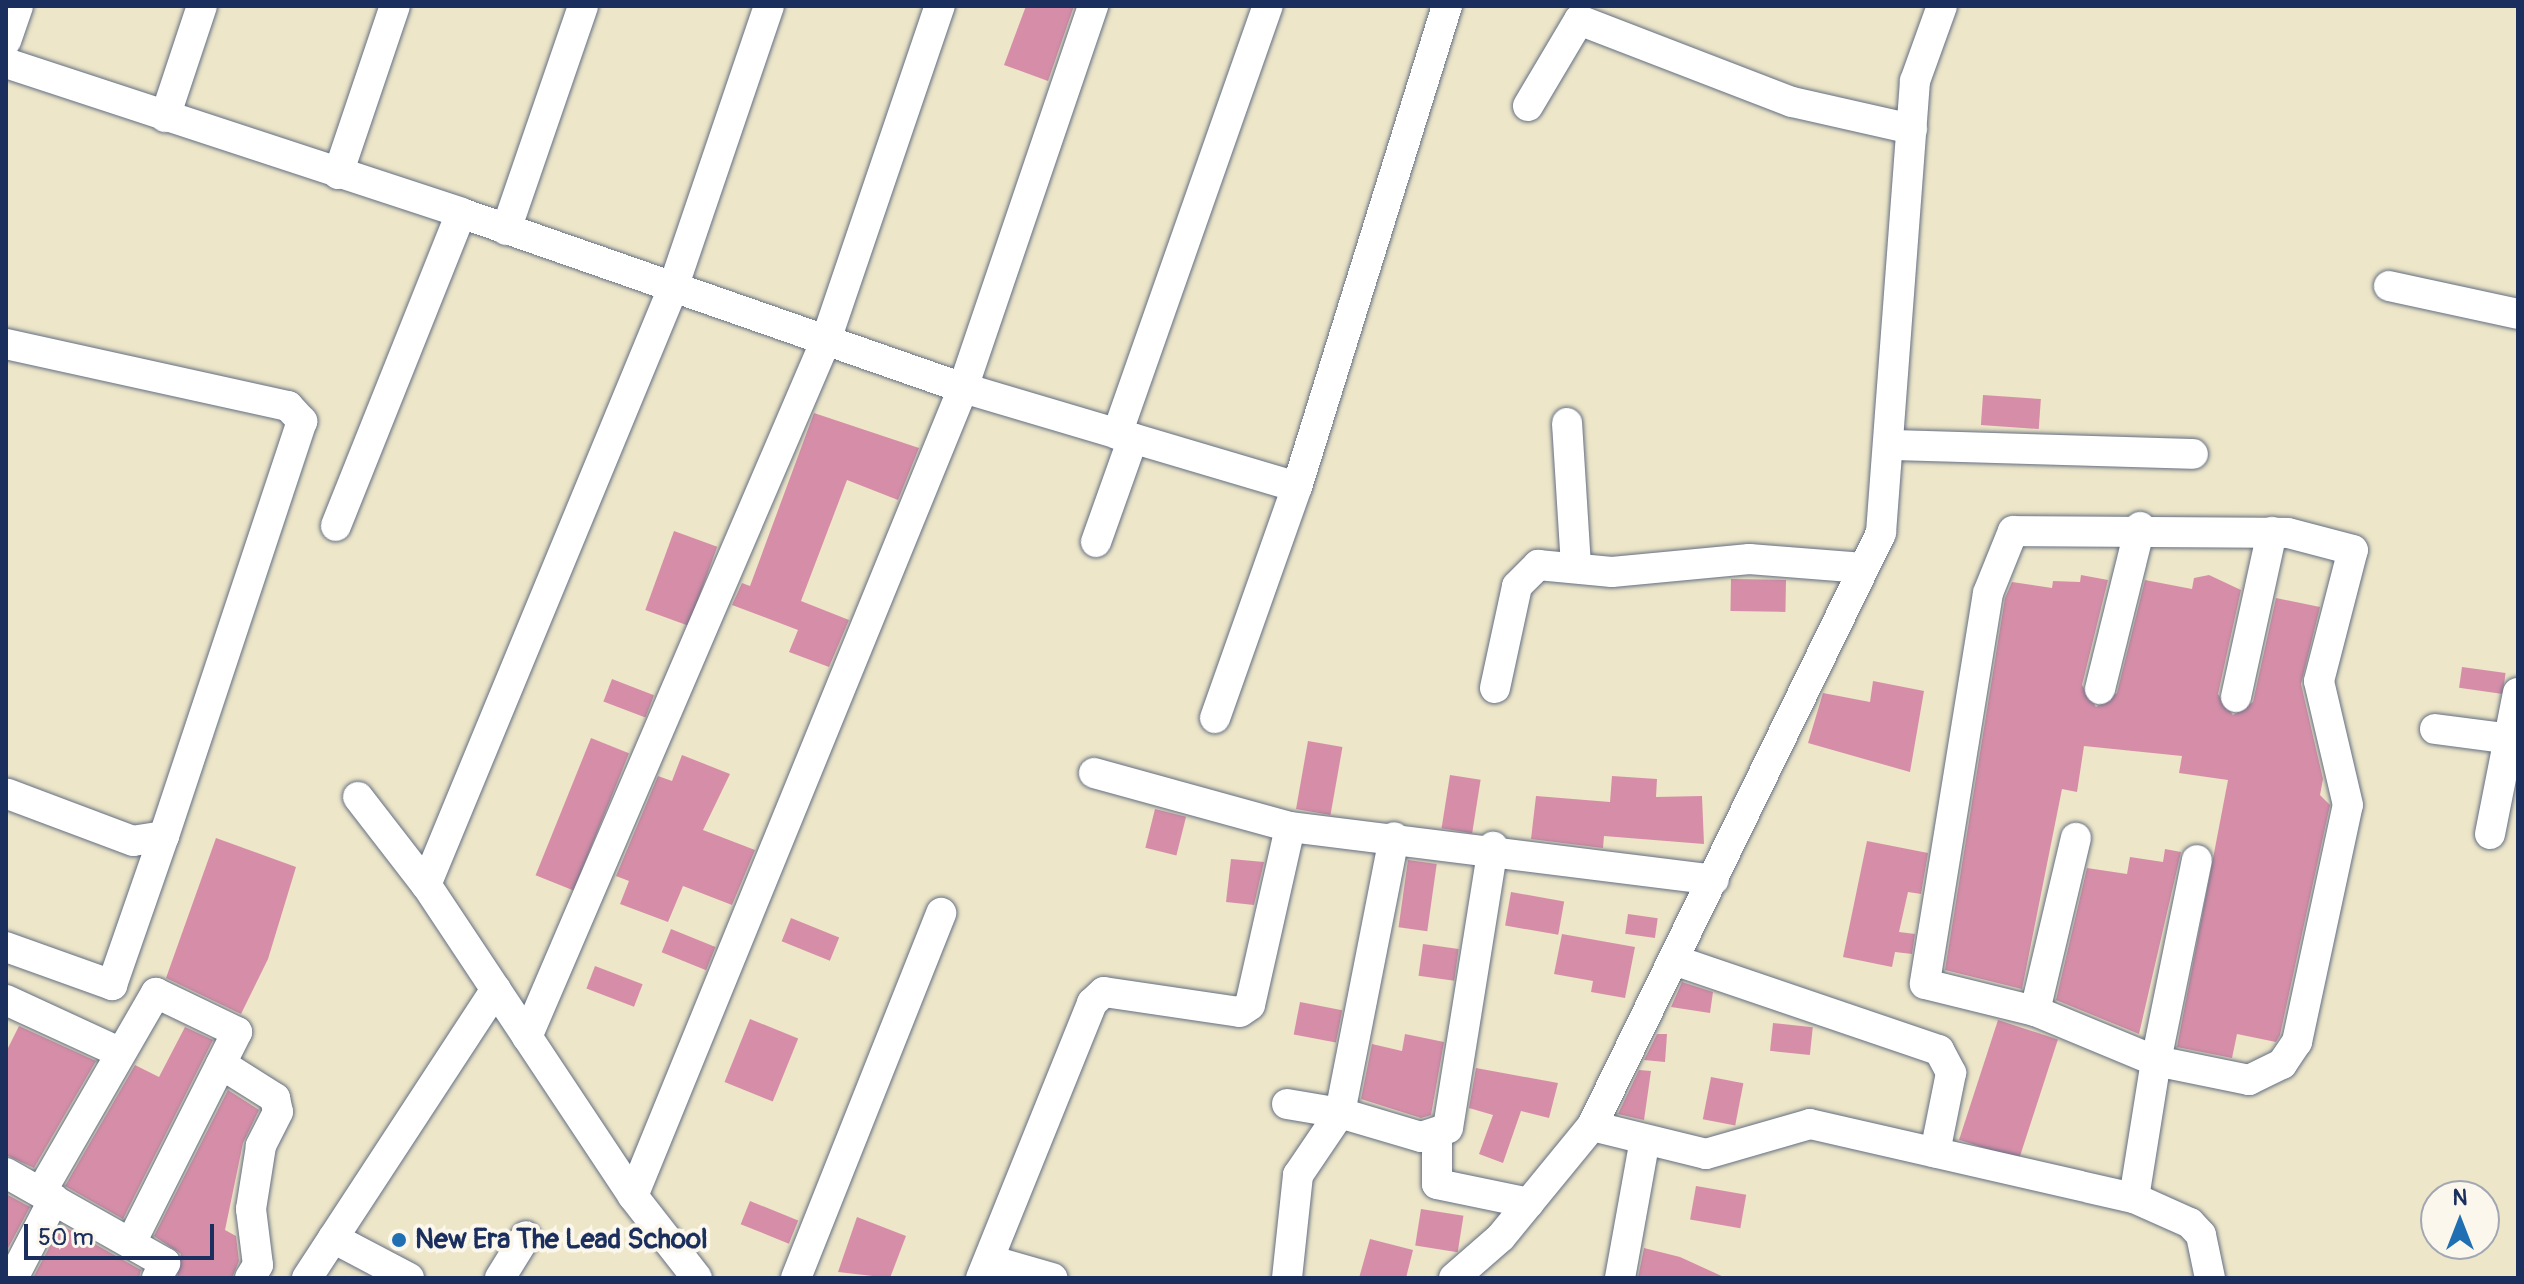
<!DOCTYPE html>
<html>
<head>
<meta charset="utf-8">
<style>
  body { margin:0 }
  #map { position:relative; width:2524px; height:1284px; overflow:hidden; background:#ede6c8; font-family:Pangolin,sans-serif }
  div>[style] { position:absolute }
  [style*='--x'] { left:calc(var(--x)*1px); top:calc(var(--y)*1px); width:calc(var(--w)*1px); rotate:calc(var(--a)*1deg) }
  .building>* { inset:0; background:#d68ea8; transform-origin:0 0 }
  .roads { filter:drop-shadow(0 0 2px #646f83) drop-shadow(0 0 2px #646f83) }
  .minor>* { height:30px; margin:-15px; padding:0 15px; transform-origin:15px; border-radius:15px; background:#fff }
  .dots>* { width:22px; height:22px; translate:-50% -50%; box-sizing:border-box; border:4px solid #fbf7ec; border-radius:50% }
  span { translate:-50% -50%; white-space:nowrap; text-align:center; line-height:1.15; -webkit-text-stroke:8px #fbf7ec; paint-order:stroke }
  .poi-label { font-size:28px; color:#1b2f5e; font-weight:700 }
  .left { translate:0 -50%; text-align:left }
  .frame { position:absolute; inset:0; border:8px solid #1b2f5e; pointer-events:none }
  .north { position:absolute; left:2420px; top:1180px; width:80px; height:80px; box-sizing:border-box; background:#fbf7ec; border:2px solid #a1a7b3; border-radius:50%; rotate:0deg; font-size:22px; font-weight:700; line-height:32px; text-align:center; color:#1b2f5e }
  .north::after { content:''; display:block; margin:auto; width:28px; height:36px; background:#1f6fb2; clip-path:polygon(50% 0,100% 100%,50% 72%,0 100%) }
  .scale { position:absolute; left:24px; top:1224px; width:190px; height:36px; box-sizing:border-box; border:4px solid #1b2f5e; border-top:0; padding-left:10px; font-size:24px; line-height:28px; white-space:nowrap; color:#1b2f5e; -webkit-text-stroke:6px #fbf7ec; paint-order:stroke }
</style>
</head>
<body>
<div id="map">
  <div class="building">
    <div style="clip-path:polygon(1026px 6px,1074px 6px,1048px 81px,1004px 65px)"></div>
    <div style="left:1983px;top:395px;width:58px;height:30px;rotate:4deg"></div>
    <div style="clip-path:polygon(814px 413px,919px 448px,898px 500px,847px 480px,801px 601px,849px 620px,829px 667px,789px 652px,798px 630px,732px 605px,742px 583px,750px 586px)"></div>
    <div style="left:674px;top:531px;width:46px;height:84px;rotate:20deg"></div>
    <div style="clip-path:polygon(2081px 575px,2108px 580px,2082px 685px,2096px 707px,2117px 693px,2145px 580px,2192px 589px,2194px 578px,2209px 575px,2241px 590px,2218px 694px,2233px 715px,2253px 702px,2276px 598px,2320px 607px,2301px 684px,2323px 779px,2320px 795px,2330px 805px,2280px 1035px,2276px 1042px,2237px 1034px,2232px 1058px,2177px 1047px,2228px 780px,2179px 773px,2182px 756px,2084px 746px,2077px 792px,2062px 789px,2022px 989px,1945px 970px,2005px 598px,2012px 582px,2052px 588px,2053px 581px,2080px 582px)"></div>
    <div style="left:1731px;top:579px;width:55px;height:32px;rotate:1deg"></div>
    <div style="left:2462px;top:667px;width:44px;height:21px;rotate:8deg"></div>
    <div style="left:612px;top:679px;width:45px;height:24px;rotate:21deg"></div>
    <div style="clip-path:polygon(1873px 681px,1924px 691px,1910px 772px,1808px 743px,1823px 693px,1870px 702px)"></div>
    <div style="left:591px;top:738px;width:41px;height:148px;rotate:22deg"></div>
    <div style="left:1308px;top:741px;width:35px;height:69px;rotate:10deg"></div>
    <div style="clip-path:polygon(682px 755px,730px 774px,703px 830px,755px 850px,732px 905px,683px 886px,668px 922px,620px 904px,629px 881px,616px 876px,658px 776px,672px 781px)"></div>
    <div style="left:1450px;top:775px;width:31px;height:54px;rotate:9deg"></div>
    <div style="clip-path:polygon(1612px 776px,1657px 779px,1656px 797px,1702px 796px,1704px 844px,1604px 836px,1603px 848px,1531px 839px,1536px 796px,1610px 802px)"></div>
    <div style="left:1155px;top:809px;width:32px;height:40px;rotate:14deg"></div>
    <div style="clip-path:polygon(216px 838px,296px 867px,268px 959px,241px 1014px,166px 978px)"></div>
    <div style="clip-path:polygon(1867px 841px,1928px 853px,1921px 894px,1908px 892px,1899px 932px,1915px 934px,1912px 954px,1895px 952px,1892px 967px,1843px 957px)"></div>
    <div style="clip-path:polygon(2165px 849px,2181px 852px,2139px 1034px,2056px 1000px,2087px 868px,2127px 874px,2130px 857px,2163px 862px)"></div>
    <div style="clip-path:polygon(1231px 859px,1264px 862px,1254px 905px,1226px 902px)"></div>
    <div style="left:1408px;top:860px;width:29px;height:68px;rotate:8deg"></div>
    <div style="left:1511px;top:892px;width:54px;height:34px;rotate:10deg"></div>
    <div style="left:1628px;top:914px;width:30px;height:20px;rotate:8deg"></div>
    <div style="left:791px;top:918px;width:52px;height:25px;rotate:22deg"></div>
    <div style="left:671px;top:929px;width:48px;height:25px;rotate:22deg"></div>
    <div style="clip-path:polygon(1562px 934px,1635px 947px,1625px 998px,1591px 992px,1593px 981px,1554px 974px)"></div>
    <div style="left:1423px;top:944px;width:36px;height:32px;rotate:8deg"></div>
    <div style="left:595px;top:966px;width:51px;height:24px;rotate:21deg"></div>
    <div style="clip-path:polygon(1682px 982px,1713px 992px,1710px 1013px,1671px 1007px)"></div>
    <div style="left:1300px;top:1002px;width:43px;height:33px;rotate:11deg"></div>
    <div style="left:750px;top:1019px;width:52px;height:68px;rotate:22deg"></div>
    <div style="left:1998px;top:1020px;width:63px;height:126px;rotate:18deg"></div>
    <div style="left:1773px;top:1023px;width:40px;height:28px;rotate:6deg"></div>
    <div style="clip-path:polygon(19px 1026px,96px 1061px,34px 1168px,6px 1155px,6px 1052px)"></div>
    <div style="clip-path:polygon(185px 1027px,213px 1040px,123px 1219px,65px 1186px,135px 1065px,159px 1077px)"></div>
    <div style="clip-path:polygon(1405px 1034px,1444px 1042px,1431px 1115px,1421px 1118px,1361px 1099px,1372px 1044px,1402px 1051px)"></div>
    <div style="clip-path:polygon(1657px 1034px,1667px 1034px,1665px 1062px,1644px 1060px)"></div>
    <div style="clip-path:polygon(1476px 1068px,1558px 1083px,1549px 1118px,1521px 1111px,1503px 1163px,1479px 1154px,1493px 1115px,1469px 1108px)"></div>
    <div style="clip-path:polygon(1639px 1070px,1651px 1071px,1644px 1120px,1618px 1114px)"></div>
    <div style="left:1711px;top:1077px;width:33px;height:43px;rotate:11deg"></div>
    <div style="clip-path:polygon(228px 1090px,259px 1110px,243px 1143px,225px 1230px,236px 1236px,239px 1261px,232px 1278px,177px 1278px,181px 1254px,154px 1236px)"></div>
    <div style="left:1696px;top:1186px;width:51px;height:34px;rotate:10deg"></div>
    <div style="clip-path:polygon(6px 1194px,30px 1207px,6px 1252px)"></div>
    <div style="left:750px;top:1201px;width:52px;height:25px;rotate:22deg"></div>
    <div style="left:1421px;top:1209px;width:43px;height:37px;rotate:9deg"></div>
    <div style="clip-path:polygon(857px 1217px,906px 1236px,890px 1278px,838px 1272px)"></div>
    <div style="clip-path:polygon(61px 1225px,141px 1270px,139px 1278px,33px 1278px)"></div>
    <div style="clip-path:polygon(1370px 1239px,1413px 1250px,1406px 1278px,1359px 1278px)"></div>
    <div style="clip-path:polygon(1644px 1248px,1680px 1257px,1726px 1278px,1638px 1278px)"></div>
  </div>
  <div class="roads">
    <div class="minor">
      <div style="--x:6;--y:41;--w:37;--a:-71"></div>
      <div style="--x:6;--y:63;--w:479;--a:18.2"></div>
      <div style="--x:461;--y:213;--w:337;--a:111.8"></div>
      <div style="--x:1528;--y:106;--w:100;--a:-59.3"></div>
      <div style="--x:1579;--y:20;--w:228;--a:21.1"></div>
      <div style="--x:1792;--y:102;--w:123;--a:12.7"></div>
      <div style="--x:165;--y:117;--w:117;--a:-71.6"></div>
      <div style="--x:338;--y:174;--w:177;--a:-71.3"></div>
      <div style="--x:461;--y:213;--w:532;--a:19.22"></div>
      <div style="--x:963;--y:388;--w:348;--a:16.5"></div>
      <div style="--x:506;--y:230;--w:237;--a:-71"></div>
      <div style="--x:2389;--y:286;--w:132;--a:12.2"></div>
      <div style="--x:6;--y:344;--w:289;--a:12.4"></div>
      <div style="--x:288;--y:406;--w:21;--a:47"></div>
      <div style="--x:302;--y:421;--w:437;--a:108.4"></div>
      <div style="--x:164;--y:836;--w:31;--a:171"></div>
      <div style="--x:133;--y:841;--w:134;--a:-159.4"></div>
      <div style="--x:1567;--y:423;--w:144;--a:86.4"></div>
      <div style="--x:1117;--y:434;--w:454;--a:-70.6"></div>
      <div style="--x:1892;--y:445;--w:301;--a:1.7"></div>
      <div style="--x:1096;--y:542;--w:110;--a:-70.4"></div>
      <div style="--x:1495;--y:688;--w:104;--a:-77.8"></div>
      <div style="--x:1517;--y:586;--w:30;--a:-45"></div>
      <div style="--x:1538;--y:565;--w:74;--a:5.4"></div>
      <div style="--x:1612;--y:572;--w:138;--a:-5.4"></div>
      <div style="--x:1749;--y:559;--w:115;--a:4.5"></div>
      <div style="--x:2100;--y:689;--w:167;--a:-76.1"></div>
      <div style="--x:2236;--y:697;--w:169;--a:-77.7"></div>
      <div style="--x:1215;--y:718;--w:245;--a:-70.5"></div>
      <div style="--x:1297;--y:487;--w:504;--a:-72.68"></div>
      <div style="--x:2435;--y:729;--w:84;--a:7.5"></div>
      <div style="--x:1094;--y:773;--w:203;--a:15.4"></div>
      <div style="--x:1290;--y:827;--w:427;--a:7.1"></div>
      <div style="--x:358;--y:797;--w:111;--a:52.3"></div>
      <div style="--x:2490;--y:834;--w:144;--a:-78.8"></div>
      <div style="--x:6;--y:947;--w:113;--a:19.7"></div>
      <div style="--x:112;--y:985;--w:158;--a:-70.8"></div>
      <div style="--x:1674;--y:960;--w:280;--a:18.8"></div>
      <div style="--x:1939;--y:1050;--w:26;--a:62"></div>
      <div style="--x:1951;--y:1073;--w:81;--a:101.4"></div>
      <div style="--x:6;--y:1000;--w:124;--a:24.7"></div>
      <div style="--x:2035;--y:1011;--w:178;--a:-76.7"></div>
      <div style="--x:527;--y:1037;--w:758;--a:-66.78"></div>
      <div style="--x:826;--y:340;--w:353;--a:-71.2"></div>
      <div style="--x:221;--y:1064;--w:64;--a:32.2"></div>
      <div style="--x:275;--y:1098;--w:14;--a:78"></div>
      <div style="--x:278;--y:1112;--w:38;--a:117"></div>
      <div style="--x:261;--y:1146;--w:64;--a:99"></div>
      <div style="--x:251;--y:1209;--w:56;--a:82.9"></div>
      <div style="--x:258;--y:1265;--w:15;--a:122"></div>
      <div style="--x:1287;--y:1104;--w:54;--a:9.6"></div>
      <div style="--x:1340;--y:1113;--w:281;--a:-78.9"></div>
      <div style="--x:1592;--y:1126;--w:117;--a:13.8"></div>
      <div style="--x:1706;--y:1154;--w:108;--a:-16.1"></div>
      <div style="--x:1810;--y:1124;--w:332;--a:12.9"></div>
      <div style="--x:2134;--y:1198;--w:61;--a:24.1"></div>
      <div style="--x:2190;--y:1223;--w:16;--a:47"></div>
      <div style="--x:2201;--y:1235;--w:44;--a:78.2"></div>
      <div style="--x:1437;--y:1136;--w:48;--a:90"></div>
      <div style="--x:1437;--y:1184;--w:94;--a:11.7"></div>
      <div style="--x:6;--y:1173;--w:183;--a:29.5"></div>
      <div style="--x:165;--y:1263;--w:17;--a:118"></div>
      <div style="--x:41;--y:1192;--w:230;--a:-60"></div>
      <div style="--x:156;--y:993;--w:90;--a:25.7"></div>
      <div style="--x:237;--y:1032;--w:236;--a:116.7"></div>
      <div style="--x:633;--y:1196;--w:873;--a:-67.78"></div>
      <div style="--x:963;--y:388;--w:404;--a:-71.2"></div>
      <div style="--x:2134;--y:1198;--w:139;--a:-80.9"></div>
      <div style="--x:2156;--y:1061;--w:95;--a:11.5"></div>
      <div style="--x:2249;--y:1080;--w:37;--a:-26"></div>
      <div style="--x:2282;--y:1064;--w:27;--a:-56"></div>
      <div style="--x:2297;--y:1042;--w:242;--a:-77.9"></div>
      <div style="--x:2348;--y:805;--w:127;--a:-103.2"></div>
      <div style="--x:2319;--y:681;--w:135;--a:-75.5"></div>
      <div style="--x:2353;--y:550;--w:67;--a:-165.3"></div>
      <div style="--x:2288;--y:533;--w:275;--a:-179.6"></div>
      <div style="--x:2013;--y:531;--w:67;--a:112"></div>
      <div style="--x:1988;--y:593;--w:396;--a:99.2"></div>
      <div style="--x:1925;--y:984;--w:113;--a:13.8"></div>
      <div style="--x:2035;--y:1011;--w:131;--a:22.5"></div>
      <div style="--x:2156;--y:1061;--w:205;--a:-78.5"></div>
      <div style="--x:333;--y:1238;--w:86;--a:27.8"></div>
      <div style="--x:989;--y:1260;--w:66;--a:15.9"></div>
      <div style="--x:13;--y:1278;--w:89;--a:-62.6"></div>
      <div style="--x:307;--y:1278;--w:345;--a:-56.8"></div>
      <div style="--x:500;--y:1278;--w:49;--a:-58.2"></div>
      <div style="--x:697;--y:1278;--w:104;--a:-128"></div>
      <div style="--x:633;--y:1196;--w:374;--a:-123.6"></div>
      <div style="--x:426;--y:885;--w:646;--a:-67.52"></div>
      <div style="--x:673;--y:288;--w:298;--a:-71.2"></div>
      <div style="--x:796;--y:1278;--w:393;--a:-68.3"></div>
      <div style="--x:981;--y:1278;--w:297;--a:-68"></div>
      <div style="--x:1092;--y:1003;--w:16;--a:-43"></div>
      <div style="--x:1104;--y:992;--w:137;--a:8.4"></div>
      <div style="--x:1240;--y:1012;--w:12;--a:-35"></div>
      <div style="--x:1250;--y:1005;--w:182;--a:-77.3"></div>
      <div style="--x:1287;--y:1278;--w:104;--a:-83.9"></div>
      <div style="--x:1298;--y:1175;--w:75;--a:-55.9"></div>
      <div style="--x:1340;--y:1113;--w:84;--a:16.5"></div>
      <div style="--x:1421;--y:1137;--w:28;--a:-18"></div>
      <div style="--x:1448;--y:1128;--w:285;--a:-80.9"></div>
      <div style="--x:1454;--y:1278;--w:62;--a:-41.1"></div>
      <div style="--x:1501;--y:1237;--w:144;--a:-50.7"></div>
      <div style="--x:1592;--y:1126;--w:660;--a:-64.02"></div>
      <div style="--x:1881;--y:533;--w:453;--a:-85.7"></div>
      <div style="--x:1915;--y:81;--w:80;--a:-70.2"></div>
      <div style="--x:1620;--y:1278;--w:136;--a:-79.8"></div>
    </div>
  </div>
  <div class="dots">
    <div style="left:399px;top:1240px;background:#1f6fb2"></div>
  </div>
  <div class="poi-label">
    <span class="left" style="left:415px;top:1240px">New Era The Lead School</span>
  </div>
  <div class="frame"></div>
  <div class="north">N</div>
  <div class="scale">50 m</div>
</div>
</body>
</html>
